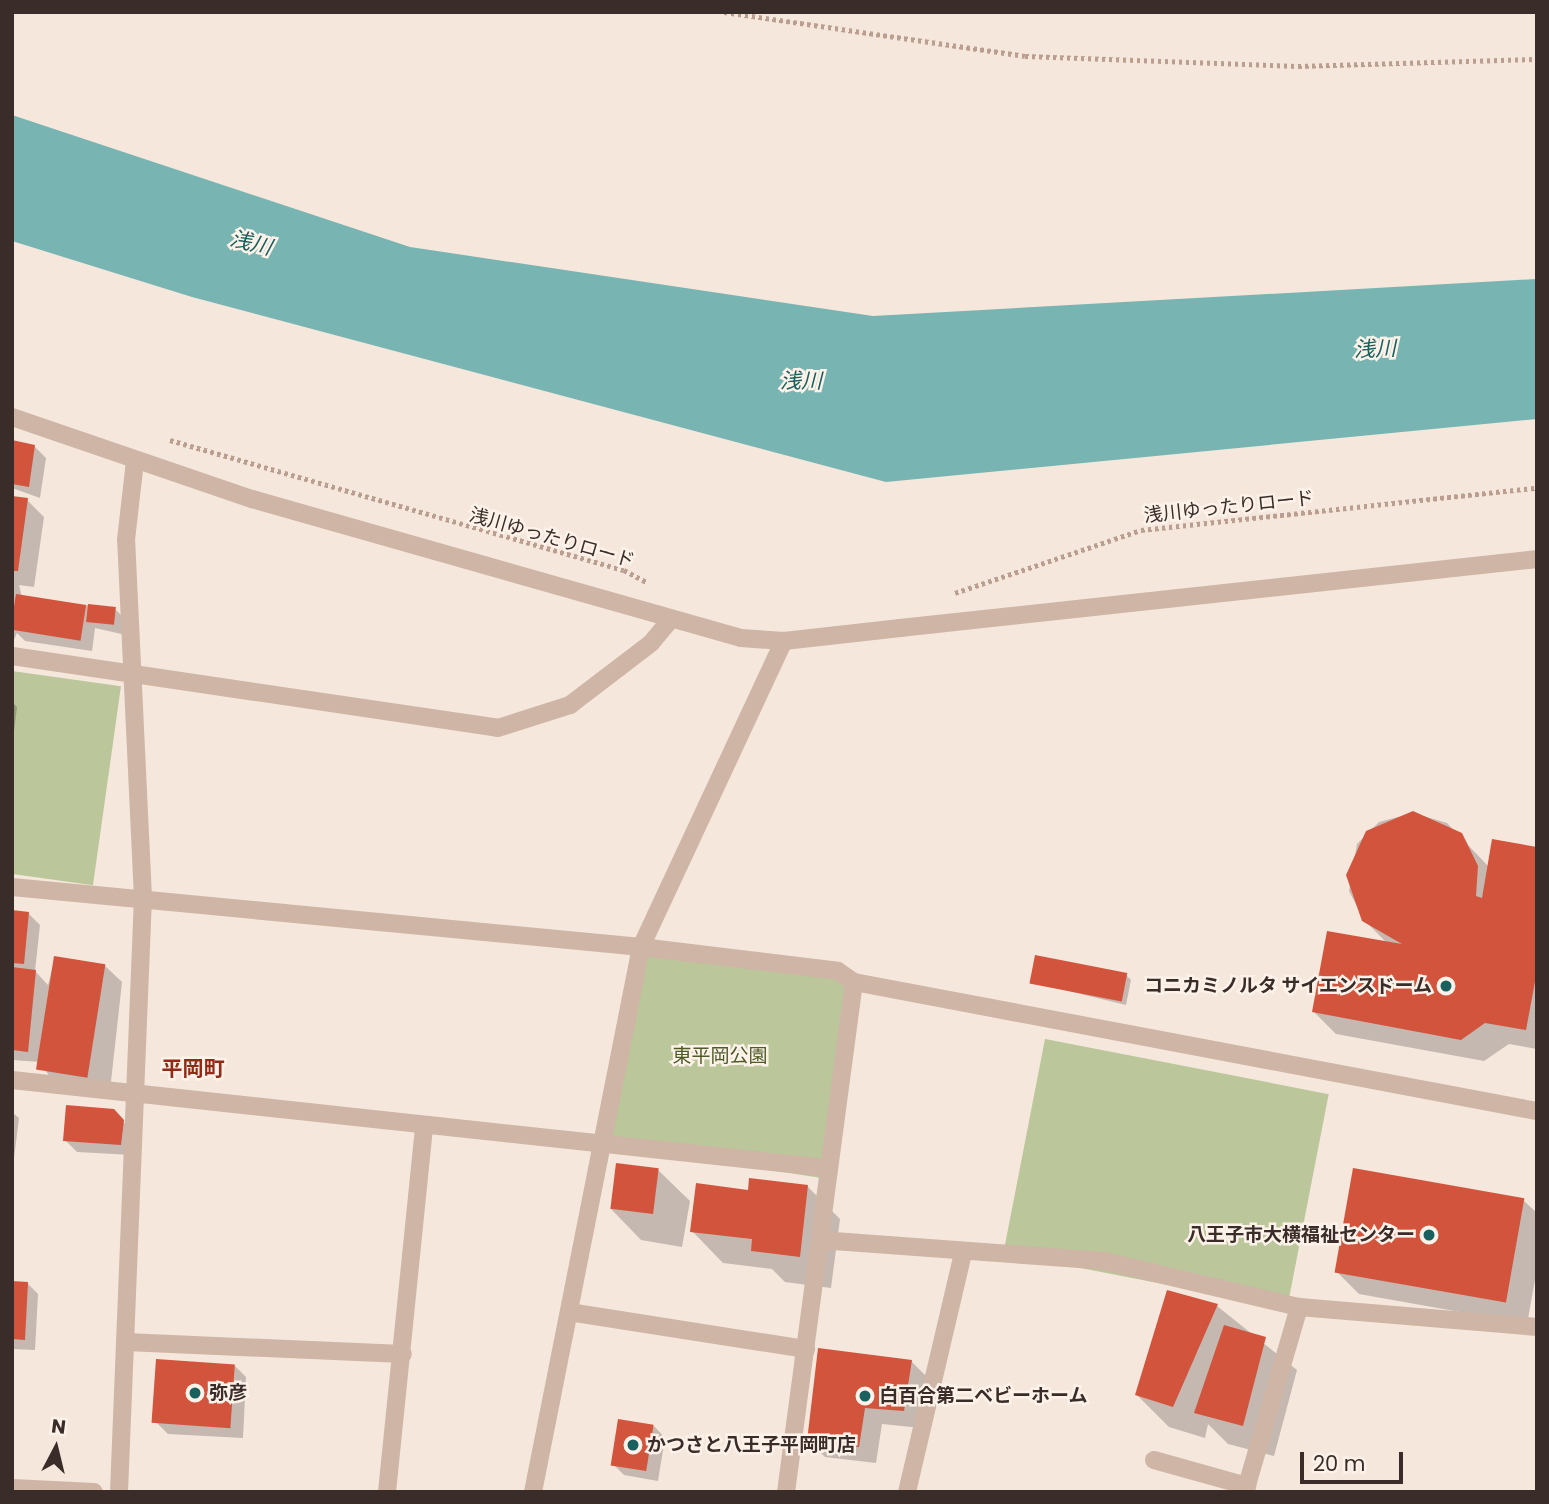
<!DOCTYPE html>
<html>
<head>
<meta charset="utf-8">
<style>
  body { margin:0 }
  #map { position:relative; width:1549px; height:1504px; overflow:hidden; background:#f5e7dc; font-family:Poppins,"Noto Sans JP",sans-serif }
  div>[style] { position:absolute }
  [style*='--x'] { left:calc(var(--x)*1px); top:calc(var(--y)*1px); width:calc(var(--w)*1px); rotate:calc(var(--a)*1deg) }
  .green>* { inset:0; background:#bbc69a; transform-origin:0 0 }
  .water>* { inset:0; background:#78b5b2 }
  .shadow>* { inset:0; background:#0003 }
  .building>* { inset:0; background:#d2543d; transform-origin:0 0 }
  .path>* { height:4.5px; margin-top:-2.25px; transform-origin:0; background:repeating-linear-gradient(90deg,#ba9f90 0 3.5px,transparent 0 7px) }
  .service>* { height:18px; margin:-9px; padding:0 9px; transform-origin:9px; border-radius:9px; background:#ceb5a6 }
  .minor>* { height:18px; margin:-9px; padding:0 9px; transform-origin:9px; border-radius:9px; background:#ceb5a6 }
  .tertiary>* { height:18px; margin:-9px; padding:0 9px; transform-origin:9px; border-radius:9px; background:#ceb5a6 }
  .dots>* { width:19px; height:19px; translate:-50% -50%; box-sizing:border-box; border:4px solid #fcf2e9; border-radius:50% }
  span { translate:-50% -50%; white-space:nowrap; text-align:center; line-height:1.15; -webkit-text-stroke:5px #fcf2e9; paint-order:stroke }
  .street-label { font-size:19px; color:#3a2c28 }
  .poi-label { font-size:19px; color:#3a2c28; font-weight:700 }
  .right { translate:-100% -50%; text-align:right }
  .left { translate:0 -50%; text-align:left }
  .park-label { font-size:19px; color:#4d5b29 }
  .water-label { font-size:21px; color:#19605f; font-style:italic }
  .neighbourhood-label { font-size:21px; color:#922a18; font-weight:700 }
  .frame { position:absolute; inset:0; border:14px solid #3a2c28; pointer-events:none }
  .north { position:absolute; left:21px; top:1413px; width:70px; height:70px; -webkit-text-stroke:5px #fcf2e9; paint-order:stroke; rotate:7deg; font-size:19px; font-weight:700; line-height:28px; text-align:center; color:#3a2c28 }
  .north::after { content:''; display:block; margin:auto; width:24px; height:32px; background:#3a2c28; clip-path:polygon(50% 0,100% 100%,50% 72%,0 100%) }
  .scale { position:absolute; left:1300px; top:1452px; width:103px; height:32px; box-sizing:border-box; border:4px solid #3a2c28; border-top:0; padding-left:9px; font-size:21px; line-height:24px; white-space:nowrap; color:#3a2c28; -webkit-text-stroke:5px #fcf2e9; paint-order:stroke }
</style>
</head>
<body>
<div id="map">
  <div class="green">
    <div style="left:12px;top:671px;width:110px;height:201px;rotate:8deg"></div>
    <div style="left:641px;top:947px;width:216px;height:200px;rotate:9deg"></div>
    <div style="left:1045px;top:1039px;width:289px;height:218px;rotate:11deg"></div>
  </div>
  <div class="water">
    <div style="clip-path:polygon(12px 115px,410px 247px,873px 316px,1537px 279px,1537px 419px,886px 482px,192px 297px,12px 241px)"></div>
  </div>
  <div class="shadow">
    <div style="clip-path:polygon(12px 442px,35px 447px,46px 458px,40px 498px,12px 488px)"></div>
    <div style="clip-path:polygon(12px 498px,27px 500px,44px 517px,34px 587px,19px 585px,22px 597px,115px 609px,126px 620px,126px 635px,95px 628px,92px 651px,25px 641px,17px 633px,12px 644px)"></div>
    <div style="clip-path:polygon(12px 702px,17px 707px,12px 748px)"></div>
    <div style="clip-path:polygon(1413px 813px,1447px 823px,1489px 867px,1537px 849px,1537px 1049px,1509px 1044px,1484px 1061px,1336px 1034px,1314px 1012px,1387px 943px,1364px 920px,1349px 891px,1357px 844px,1379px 822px)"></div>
    <div style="clip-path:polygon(12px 912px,29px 914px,40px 925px,35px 971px,48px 985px,55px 958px,104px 965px,122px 982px,110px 1091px,56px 1086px,40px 1062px,12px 1060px)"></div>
    <div style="clip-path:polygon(1126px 975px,1131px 980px,1126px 1005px,1031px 982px)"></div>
    <div style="clip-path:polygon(113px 1111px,134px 1133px,132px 1155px,77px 1152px,65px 1140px)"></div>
    <div style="clip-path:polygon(12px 1112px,19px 1118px,12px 1174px)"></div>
    <div style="clip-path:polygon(658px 1170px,690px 1201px,682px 1247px,641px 1240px,610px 1208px)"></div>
    <div style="clip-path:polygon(808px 1187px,840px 1219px,831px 1288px,785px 1282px,772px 1269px,723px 1263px,692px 1231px,749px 1192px)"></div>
    <div style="clip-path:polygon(1523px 1200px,1537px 1213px,1537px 1269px,1527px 1324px,1359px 1294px,1336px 1271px)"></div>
    <div style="clip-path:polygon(12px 1282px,27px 1283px,38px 1294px,35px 1350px,12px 1349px)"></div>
    <div style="clip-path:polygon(1168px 1292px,1217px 1306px,1297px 1370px,1274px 1456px,1228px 1444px,1208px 1424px,1205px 1438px,1169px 1427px,1137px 1395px)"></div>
    <div style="clip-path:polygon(911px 1361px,928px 1378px,921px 1428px,882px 1424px,876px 1463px,825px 1457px,808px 1440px)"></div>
    <div style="clip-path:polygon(234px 1365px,246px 1377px,243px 1438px,168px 1434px,156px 1422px)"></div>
    <div style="clip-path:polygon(654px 1426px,665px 1438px,658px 1481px,624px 1475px,613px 1464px)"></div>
  </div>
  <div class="building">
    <div style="clip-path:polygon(12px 440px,35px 445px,29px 487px,12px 484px)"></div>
    <div style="clip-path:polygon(12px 496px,28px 498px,18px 571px,12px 571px)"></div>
    <div style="left:16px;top:594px;width:71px;height:36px;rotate:9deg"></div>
    <div style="left:88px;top:604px;width:28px;height:18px;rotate:6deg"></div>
    <div style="clip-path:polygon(1413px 811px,1462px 833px,1478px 866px,1476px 896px,1482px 898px,1492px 839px,1537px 847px,1537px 971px,1526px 1030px,1485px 1023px,1461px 1040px,1312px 1012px,1327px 931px,1402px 944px,1362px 921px,1346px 875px,1366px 831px)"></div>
    <div style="clip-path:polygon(12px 910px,29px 912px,24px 964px,12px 963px)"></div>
    <div style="left:1035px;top:955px;width:94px;height:29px;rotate:11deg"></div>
    <div style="left:54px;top:956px;width:52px;height:115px;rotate:9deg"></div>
    <div style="clip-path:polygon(12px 967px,36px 970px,28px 1052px,12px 1050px)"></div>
    <div style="clip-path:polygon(66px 1105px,114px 1109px,124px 1120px,121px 1145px,63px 1141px)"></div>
    <div style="left:616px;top:1163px;width:43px;height:46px;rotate:7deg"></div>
    <div style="left:1353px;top:1168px;width:174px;height:106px;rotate:10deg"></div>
    <div style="clip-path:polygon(749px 1178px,808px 1185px,800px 1257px,751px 1251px,752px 1239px,690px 1232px,696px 1183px,748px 1190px)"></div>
    <div style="clip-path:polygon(12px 1281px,28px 1282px,25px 1340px,12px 1339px)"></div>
    <div style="clip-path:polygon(1167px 1290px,1218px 1304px,1173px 1407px,1135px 1395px)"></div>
    <div style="clip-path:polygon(1224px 1325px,1266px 1337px,1243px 1426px,1194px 1413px)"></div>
    <div style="clip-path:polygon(818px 1348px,912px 1360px,904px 1411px,865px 1408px,859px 1447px,807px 1441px)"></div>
    <div style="left:156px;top:1359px;width:79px;height:64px;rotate:4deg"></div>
    <div style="left:618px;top:1419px;width:36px;height:47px;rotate:9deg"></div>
  </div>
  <div class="path">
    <div style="--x:724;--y:12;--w:304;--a:8.3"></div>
    <div style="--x:1025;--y:56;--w:273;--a:2.1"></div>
    <div style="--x:1298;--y:66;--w:239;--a:-1.7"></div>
    <div style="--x:170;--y:440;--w:472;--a:16"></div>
    <div style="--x:624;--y:570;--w:26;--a:28"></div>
    <div style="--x:955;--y:593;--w:196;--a:-18.7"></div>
    <div style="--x:1141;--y:530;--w:398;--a:-6.1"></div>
  </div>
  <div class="service">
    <div style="--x:900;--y:628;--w:641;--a:-6.18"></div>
    <div style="--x:569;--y:1312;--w:240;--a:8.9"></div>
    <div style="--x:126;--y:1342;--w:277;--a:2.5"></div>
    <div style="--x:1154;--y:1460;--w:97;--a:15.6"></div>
    <div style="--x:387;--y:1492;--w:368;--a:-84.2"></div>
    <div style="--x:907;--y:1492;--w:244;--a:-76.8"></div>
    <div style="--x:1245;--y:1492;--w:193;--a:-73.7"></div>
  </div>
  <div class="minor">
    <div style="--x:12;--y:417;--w:254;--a:18.9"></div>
    <div style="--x:252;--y:499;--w:508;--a:15.87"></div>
    <div style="--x:741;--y:638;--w:43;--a:4"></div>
    <div style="--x:784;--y:641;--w:117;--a:-6.4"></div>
    <div style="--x:12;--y:656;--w:491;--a:8.4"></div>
    <div style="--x:498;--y:728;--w:76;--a:-17.7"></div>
    <div style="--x:570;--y:705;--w:102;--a:-37.4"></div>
    <div style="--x:651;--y:643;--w:30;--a:-50"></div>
    <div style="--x:12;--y:887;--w:632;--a:5.45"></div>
    <div style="--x:641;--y:947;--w:198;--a:6.9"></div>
    <div style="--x:838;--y:971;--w:19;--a:35"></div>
    <div style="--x:854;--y:982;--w:515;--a:97.59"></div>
    <div style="--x:12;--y:1080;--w:821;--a:6.16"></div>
    <div style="--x:820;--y:1240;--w:285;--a:4.2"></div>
    <div style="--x:1104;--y:1261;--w:200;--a:13.3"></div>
    <div style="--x:1299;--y:1307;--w:239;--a:4.8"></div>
    <div style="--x:119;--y:1492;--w:594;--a:-87.69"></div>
    <div style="--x:143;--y:898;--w:358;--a:-92.7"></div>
    <div style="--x:126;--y:540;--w:80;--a:-83.5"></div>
    <div style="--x:533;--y:1492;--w:556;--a:-78.79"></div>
    <div style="--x:641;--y:947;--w:338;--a:-65"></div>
  </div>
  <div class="tertiary">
    <div style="--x:854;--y:982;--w:695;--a:10.7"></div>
    <div style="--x:12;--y:1488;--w:82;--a:2.8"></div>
  </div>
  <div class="dots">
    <div style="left:1446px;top:986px;background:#19605f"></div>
    <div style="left:1429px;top:1235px;background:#19605f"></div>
    <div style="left:195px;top:1393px;background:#19605f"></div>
    <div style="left:865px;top:1396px;background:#19605f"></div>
    <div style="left:633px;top:1445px;background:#19605f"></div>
  </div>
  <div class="street-label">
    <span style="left:1229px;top:507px;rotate:-6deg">浅川ゆったりロード</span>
    <span style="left:552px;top:538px;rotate:16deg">浅川ゆったりロード</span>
  </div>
  <div class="poi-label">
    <span class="right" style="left:1432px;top:986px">コニカミノルタ サイエンスドーム</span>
    <span class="right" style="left:1415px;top:1235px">八王子市大横福祉センター</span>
    <span class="left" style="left:209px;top:1393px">弥彦</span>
    <span class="left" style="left:879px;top:1396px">白百合第二ベビーホーム</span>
    <span class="left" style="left:647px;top:1445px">かつさと八王子平岡町店</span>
  </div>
  <div class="park-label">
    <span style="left:720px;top:1056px">東平岡公園</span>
  </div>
  <div class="water-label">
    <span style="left:251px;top:243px;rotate:14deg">浅川</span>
    <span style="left:1375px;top:349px;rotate:-2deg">浅川</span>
    <span style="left:801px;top:381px">浅川</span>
  </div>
  <div class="neighbourhood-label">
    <span style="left:193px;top:1069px">平岡町</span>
  </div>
  <div class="frame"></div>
  <div class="north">N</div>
  <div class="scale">20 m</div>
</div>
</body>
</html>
